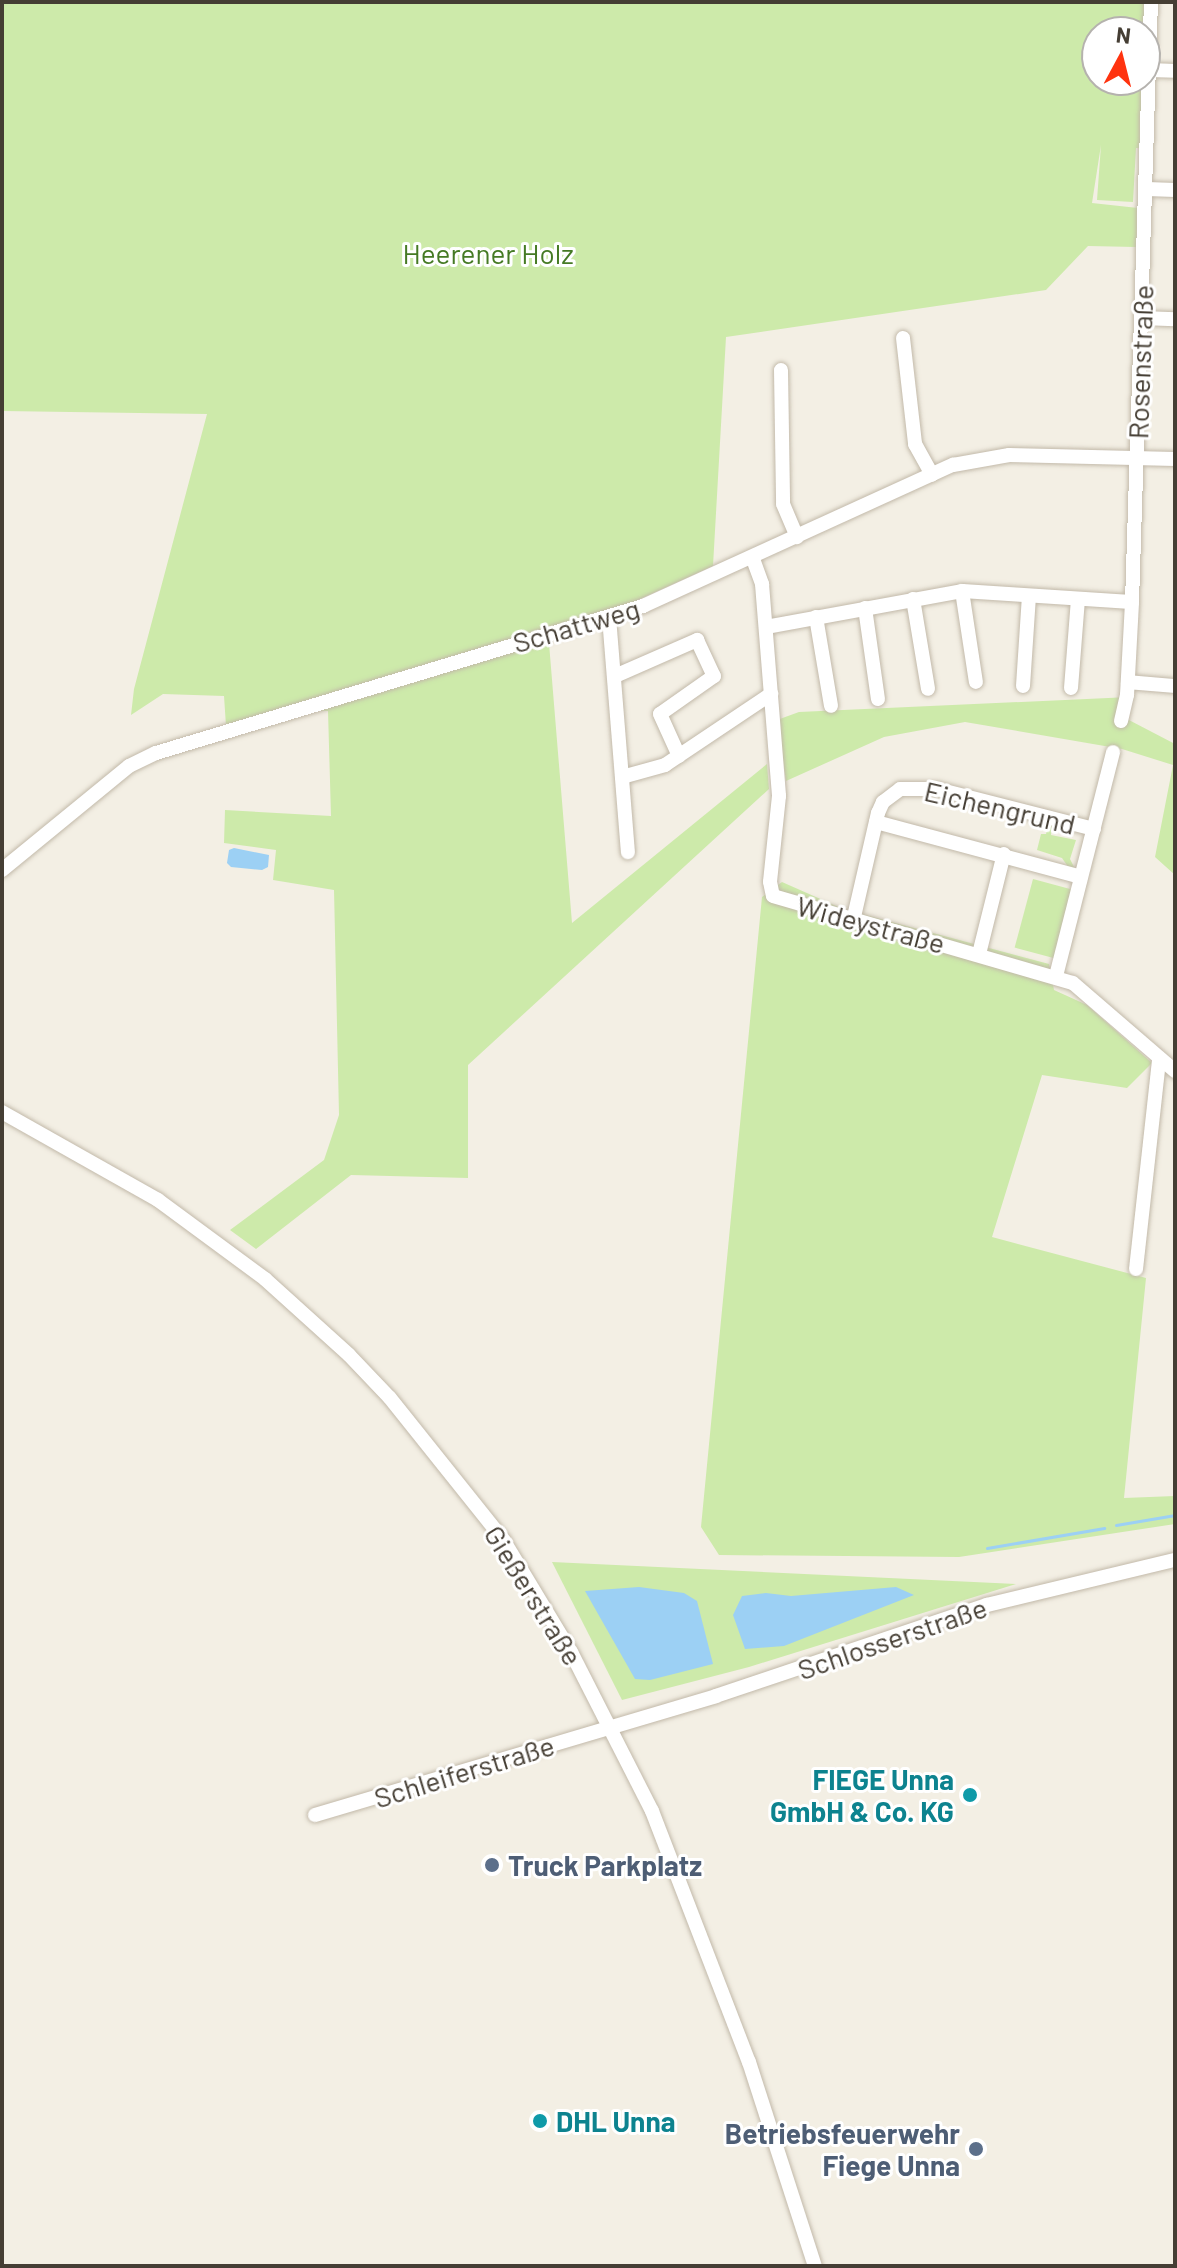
<!DOCTYPE html>
<html>
<head>
<meta charset="utf-8">
<style>
  body { margin:0 }
  #map { position:relative; width:1177px; height:2268px; overflow:hidden; background:#f3efe4; font-family:Barlow,sans-serif }
  div>[style] { position:absolute }
  [style*='--x'] { left:calc(var(--x)*1px); top:calc(var(--y)*1px); width:calc(var(--w)*1px); rotate:calc(var(--a)*1deg) }
  .green>* { inset:0; background:#cdeaaa; transform-origin:0 0 }
  .water>* { inset:0; background:#9cd0f4 }
  .stream>* { height:3px; margin:-1.5px; padding:0 1.5px; transform-origin:1.5px; border-radius:1.5px; background:#9cd0f4 }
  .roads { filter:drop-shadow(0 0 2px #c2b9a9) drop-shadow(0 0 2px #c2b9a9) }
  .minor>* { height:14px; margin:-7px; padding:0 7px; transform-origin:7px; border-radius:7px; background:#fff }
  .dots>* { width:22px; height:22px; translate:-50% -50%; box-sizing:border-box; border:4px solid #fff; border-radius:50% }
  span { translate:-50% -50%; white-space:nowrap; text-align:center; line-height:1.15; -webkit-text-stroke:6px #fff; paint-order:stroke }
  .park-label { font-size:28px; color:#457a24 }
  .street-label { font-size:28px; color:#453e34 }
  .culture-label { font-size:28px; color:#0d838f; font-weight:700 }
  .right { translate:-100% -50%; text-align:right }
  .left { translate:0 -50%; text-align:left }
  .service-label { font-size:28px; color:#4e5e75; font-weight:700 }
  .frame { position:absolute; inset:0; border:4px solid #453e34; pointer-events:none }
  .north { position:absolute; left:1081px; top:16px; width:80px; height:80px; box-sizing:border-box; background:#fff; border:2px solid #b5b2ae; border-radius:50%; rotate:7deg; font-size:22px; font-weight:700; line-height:32px; text-align:center; color:#453e34 }
  .north::after { content:''; display:block; margin:auto; width:28px; height:36px; background:#ff330f; clip-path:polygon(50% 0,100% 100%,50% 72%,0 100%) }
</style>
</head>
<body>
<div id="map">
  <div class="green">
    <div style="clip-path:polygon(2px 2px,1145px 2px,1144px 32px,1097px 32px,1097px 80px,1142px 80px,1140px 148px,1136px 148px,1133px 202px,1097px 200px,1101px 145px,1092px 203px,1138px 208px,1136px 247px,1088px 246px,1046px 290px,726px 337px,713px 566px,609px 613px,548px 631px,572px 923px,767px 764px,769px 789px,468px 1065px,468px 1178px,351px 1175px,256px 1249px,230px 1230px,324px 1160px,339px 1115px,334px 890px,273px 880px,276px 850px,224px 843px,225px 810px,331px 816px,328px 711px,286px 709px,226px 726px,224px 696px,163px 694px,131px 715px,134px 689px,207px 414px,2px 411px)"></div>
    <div style="clip-path:polygon(1130px 697px,1127px 719px,1175px 744px,1175px 875px,1155px 857px,1173px 765px,1122px 749px,965px 722px,884px 737px,786px 781px,777px 720px,799px 712px)"></div>
    <div style="clip-path:polygon(1049px 825px,1052px 825px,1051px 835px,1076px 840px,1070px 859px,1078px 875px,1073px 874px,1062px 858px,1037px 850px,1041px 834px,1046px 834px)"></div>
    <div style="left:1033px;top:879px;width:47px;height:71px;rotate:15deg"></div>
    <div style="clip-path:polygon(782px 882px,843px 909px,1049px 964px,1054px 990px,1087px 1005px,1152px 1063px,1127px 1088px,1042px 1075px,992px 1237px,1146px 1278px,1124px 1498px,1175px 1496px,1175px 1524px,959px 1557px,719px 1555px,701px 1527px,762px 897px)"></div>
    <div style="clip-path:polygon(552px 1562px,1016px 1584px,749px 1667px,622px 1700px)"></div>
  </div>
  <div class="water">
    <div style="clip-path:polygon(234px 848px,269px 855px,268px 867px,262px 870px,231px 867px,227px 863px,229px 850px)"></div>
    <div style="clip-path:polygon(639px 1587px,684px 1593px,697px 1601px,713px 1664px,650px 1680px,635px 1679px,585px 1591px)"></div>
    <div style="clip-path:polygon(896px 1587px,914px 1595px,784px 1646px,745px 1649px,733px 1615px,742px 1596px,766px 1593px,791px 1596px)"></div>
  </div>
  <div class="stream">
    <div style="--x:1116;--y:1525;--w:60;--a:-9.6"></div>
    <div style="--x:987;--y:1548;--w:119;--a:-9.7"></div>
  </div>
  <div class="roads">
    <div class="minor">
      <div style="--x:1150;--y:70;--w:25;--a:2"></div>
      <div style="--x:1147;--y:189;--w:28;--a:2"></div>
      <div style="--x:1142;--y:318;--w:33;--a:2"></div>
      <div style="--x:903;--y:338;--w:107;--a:83.5"></div>
      <div style="--x:915;--y:444;--w:35;--a:61"></div>
      <div style="--x:781;--y:370;--w:134;--a:89.1"></div>
      <div style="--x:783;--y:504;--w:36;--a:67"></div>
      <div style="--x:753;--y:559;--w:27;--a:70"></div>
      <div style="--x:762;--y:584;--w:213;--a:85.4"></div>
      <div style="--x:779;--y:796;--w:86;--a:96"></div>
      <div style="--x:770;--y:882;--w:14;--a:78"></div>
      <div style="--x:773;--y:896;--w:312;--a:16.2"></div>
      <div style="--x:1073;--y:983;--w:135;--a:40.8"></div>
      <div style="--x:962;--y:591;--w:92;--a:81.3"></div>
      <div style="--x:913;--y:599;--w:91;--a:80.5"></div>
      <div style="--x:865;--y:608;--w:92;--a:81.9"></div>
      <div style="--x:609;--y:617;--w:236;--a:85.4"></div>
      <div style="--x:816;--y:617;--w:90;--a:80.4"></div>
      <div style="--x:766;--y:627;--w:199;--a:-10.4"></div>
      <div style="--x:962;--y:591;--w:170;--a:3.7"></div>
      <div style="--x:615;--y:676;--w:90;--a:-23.7"></div>
      <div style="--x:697;--y:640;--w:40;--a:65"></div>
      <div style="--x:714;--y:676;--w:66;--a:144.9"></div>
      <div style="--x:660;--y:714;--w:46;--a:65.7"></div>
      <div style="--x:1128;--y:682;--w:47;--a:4.9"></div>
      <div style="--x:1023;--y:686;--w:90;--a:-86.2"></div>
      <div style="--x:1071;--y:688;--w:88;--a:-85.5"></div>
      <div style="--x:1121;--y:721;--w:27;--a:-77"></div>
      <div style="--x:1127;--y:695;--w:93;--a:-86.9"></div>
      <div style="--x:1132;--y:602;--w:600;--a:-88.19"></div>
      <div style="--x:622;--y:777;--w:45;--a:-15.6"></div>
      <div style="--x:665;--y:765;--w:128;--a:-33.8"></div>
      <div style="--x:876;--y:822;--w:212;--a:15"></div>
      <div style="--x:2;--y:870;--w:164;--a:-39.3"></div>
      <div style="--x:129;--y:766;--w:30;--a:-26"></div>
      <div style="--x:156;--y:753;--w:509;--a:-16.8"></div>
      <div style="--x:643;--y:606;--w:341;--a:-24.5"></div>
      <div style="--x:953;--y:465;--w:57;--a:-10.1"></div>
      <div style="--x:1009;--y:455;--w:166;--a:1.4"></div>
      <div style="--x:853;--y:921;--w:111;--a:-77"></div>
      <div style="--x:878;--y:813;--w:12;--a:-66"></div>
      <div style="--x:883;--y:802;--w:21;--a:-37"></div>
      <div style="--x:900;--y:789;--w:37;--a:0"></div>
      <div style="--x:937;--y:789;--w:162;--a:14.3"></div>
      <div style="--x:979;--y:954;--w:103;--a:-76"></div>
      <div style="--x:1056;--y:976;--w:231;--a:-75.7"></div>
      <div style="--x:2;--y:1112;--w:179;--a:29.4"></div>
      <div style="--x:158;--y:1200;--w:133;--a:36.4"></div>
      <div style="--x:265;--y:1279;--w:113;--a:42.1"></div>
      <div style="--x:349;--y:1355;--w:59;--a:46.4"></div>
      <div style="--x:390;--y:1398;--w:183;--a:51.4"></div>
      <div style="--x:504;--y:1541;--w:130;--a:58.9"></div>
      <div style="--x:571;--y:1652;--w:178;--a:63"></div>
      <div style="--x:652;--y:1811;--w:269;--a:68.9"></div>
      <div style="--x:749;--y:2062;--w:214;--a:72.1"></div>
      <div style="--x:1136;--y:1269;--w:211;--a:-83.7"></div>
      <div style="--x:315;--y:1815;--w:418;--a:-16.5"></div>
      <div style="--x:716;--y:1696;--w:286;--a:-18.6"></div>
      <div style="--x:987;--y:1605;--w:193;--a:-13.5"></div>
    </div>
  </div>
  <div class="dots">
    <div style="left:970px;top:1795px;background:#0f9aa8"></div>
    <div style="left:492px;top:1865px;background:#5c6f8a"></div>
    <div style="left:540px;top:2121px;background:#0f9aa8"></div>
    <div style="left:976px;top:2149px;background:#5c6f8a"></div>
  </div>
  <div class="park-label">
    <span style="left:488px;top:253px">Heerener Holz</span>
  </div>
  <div class="street-label">
    <span style="left:1140px;top:362px;rotate:-88deg">Rosenstraße</span>
    <span style="left:576px;top:625px;rotate:-16deg">Schattweg</span>
    <span style="left:1000px;top:807px;rotate:13deg">Eichengrund</span>
    <span style="left:871px;top:924px;rotate:15deg">Wideystraße</span>
    <span style="left:534px;top:1595px;rotate:58deg">Gießerstraße</span>
    <span style="left:892px;top:1638px;rotate:-19deg">Schlosserstraße</span>
    <span style="left:464px;top:1771px;rotate:-17deg">Schleiferstraße</span>
  </div>
  <div class="culture-label">
    <span class="right" style="left:954px;top:1795px">FIEGE Unna<br>GmbH &amp; Co. KG</span>
    <span class="left" style="left:556px;top:2121px">DHL Unna</span>
  </div>
  <div class="service-label">
    <span class="left" style="left:508px;top:1865px">Truck Parkplatz</span>
    <span class="right" style="left:960px;top:2149px">Betriebsfeuerwehr<br>Fiege Unna</span>
  </div>
  <div class="frame"></div>
  <div class="north">N</div>
</div>
</body>
</html>
